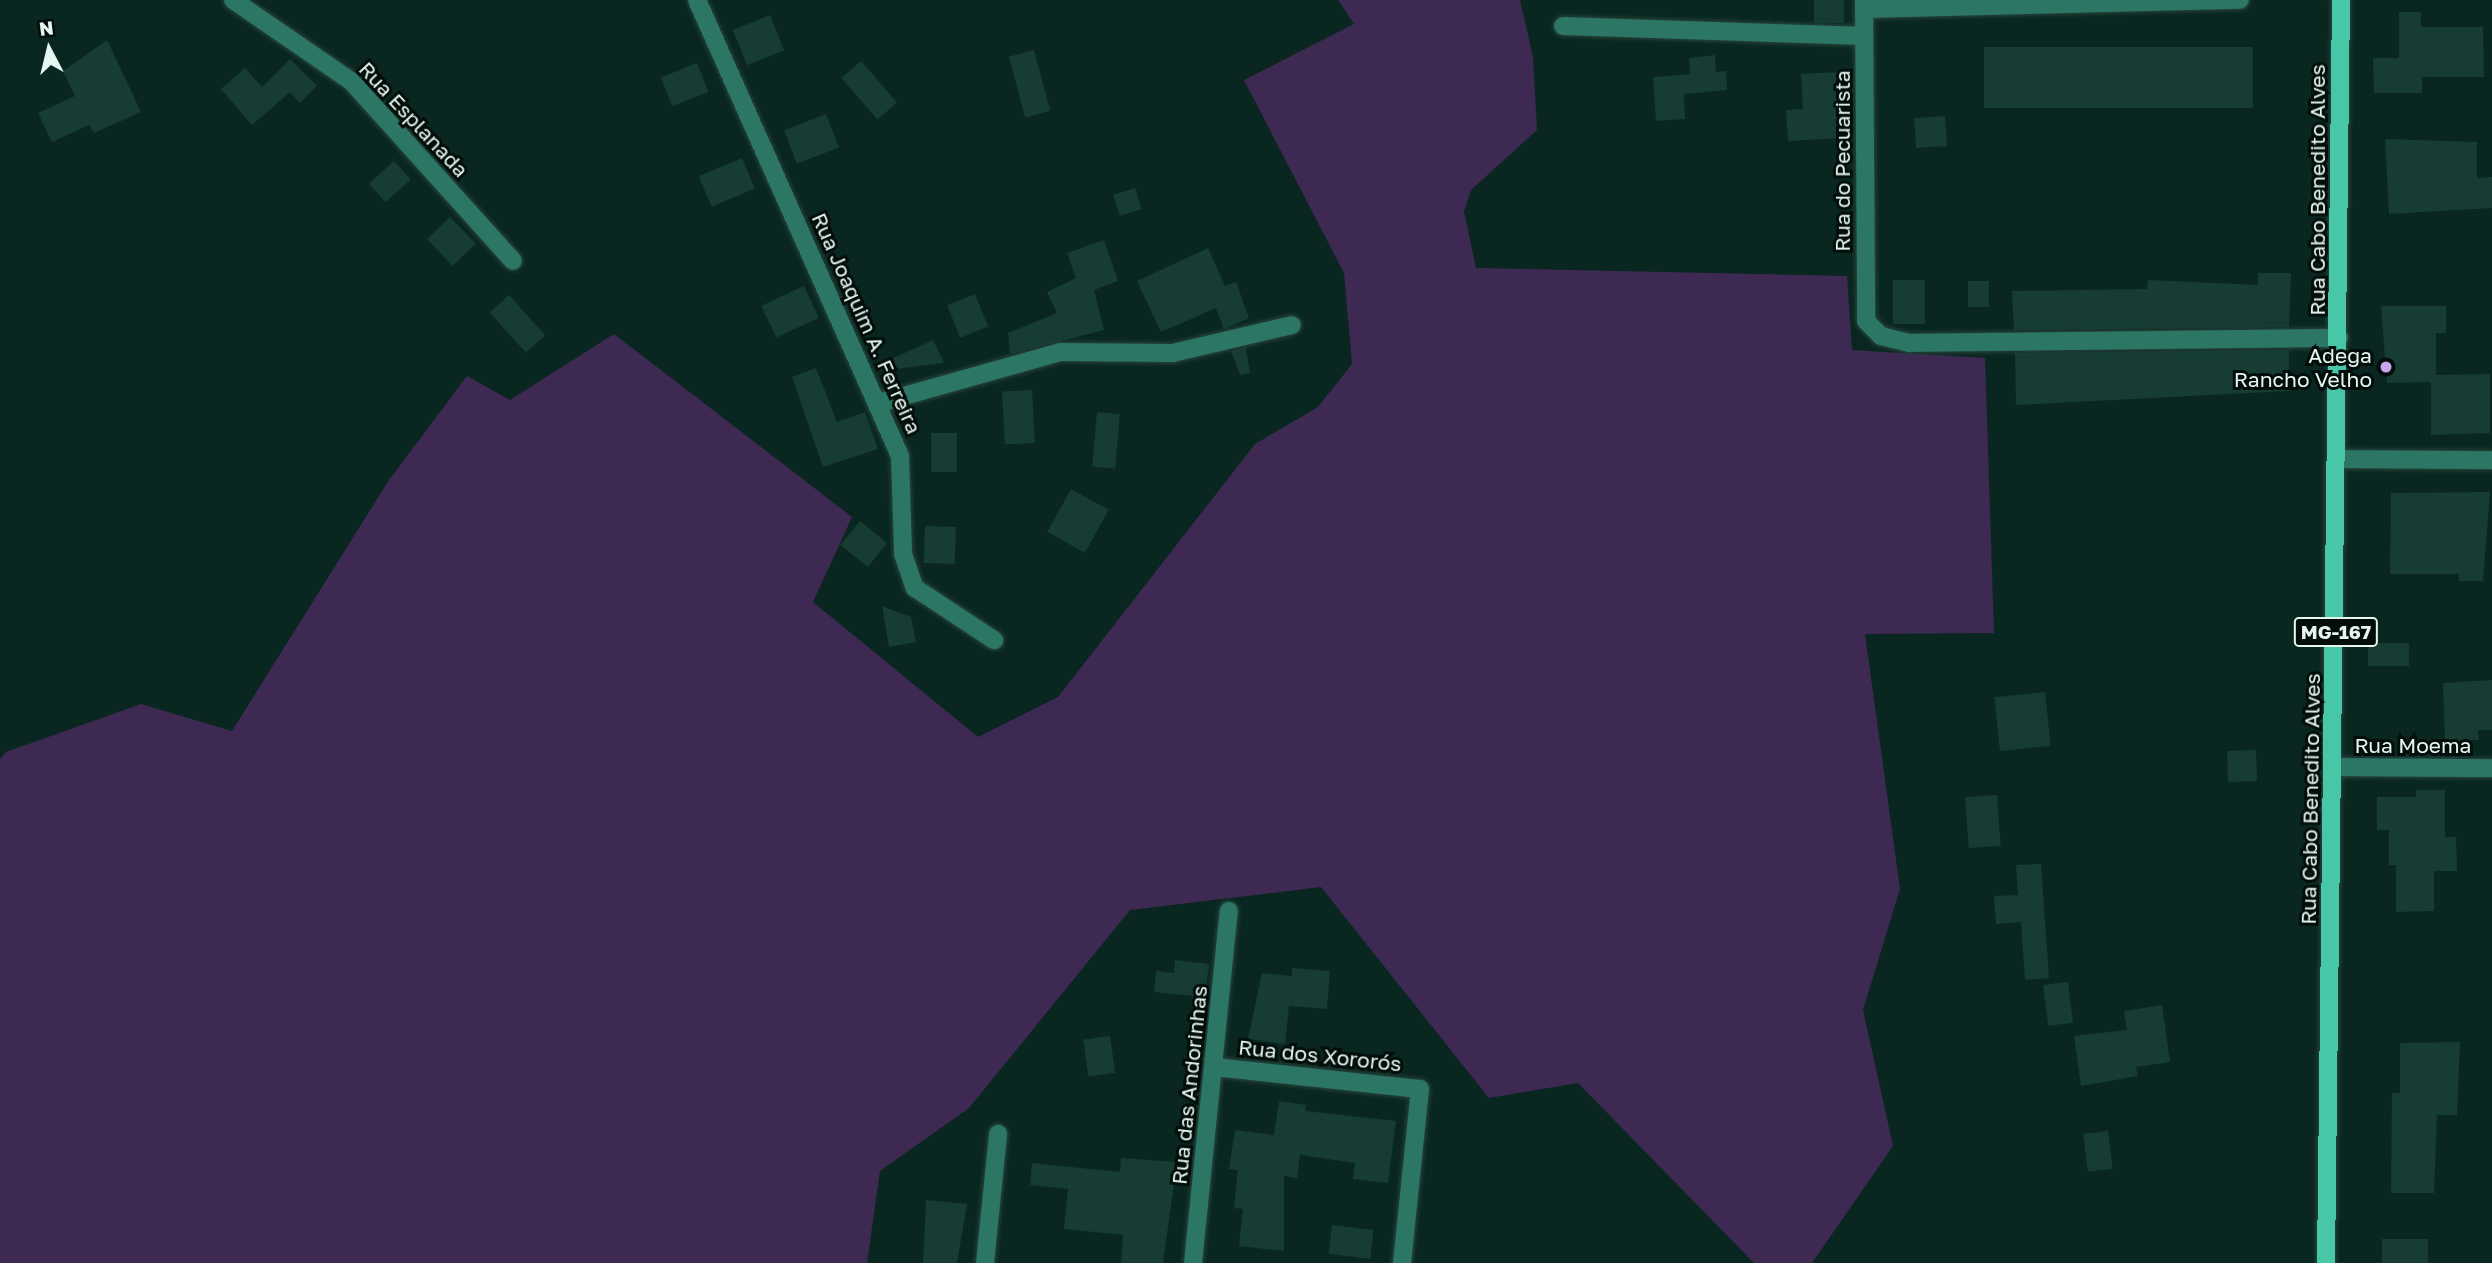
<!DOCTYPE html>
<html>
<head>
<meta charset="utf-8">
<style>
  body { margin:0 }
  #map { position:relative; width:2492px; height:1263px; overflow:hidden; background:#092720; font-family:"Golos Text",sans-serif }
  div>[style] { position:absolute }
  [style*='--x'] { left:calc(var(--x)*1px); top:calc(var(--y)*1px); width:calc(var(--w)*1px); rotate:calc(var(--a)*1deg) }
  .green>* { inset:0; background:#3e2952 }
  .building>* { inset:0; background:#163c33; transform-origin:0 0 }
  .roads { filter:drop-shadow(0 0 2px #28443d) drop-shadow(0 0 2px #28443d) }
  .minor>* { height:18px; margin:-9px; padding:0 9px; transform-origin:9px; border-radius:9px; background:#2b7664 }
  .major>* { height:18px; margin:-9px; padding:0 9px; transform-origin:9px; border-radius:9px; background:#47c7a8 }
  .dots>* { width:19px; height:19px; translate:-50% -50%; box-sizing:border-box; border:4px solid #030d0a; border-radius:50% }
  span { translate:-50% -50%; white-space:nowrap; text-align:center; line-height:1.15; -webkit-text-stroke:6px #030d0a; paint-order:stroke }
  .shield-label span { padding:2px 5px; background:#030d0a; border:2px solid; border-radius:5px; -webkit-text-stroke-width:0 }
  .shield-label { font-size:19px; color:#e5f6f0; font-weight:700 }
  .street-label { font-size:21px; color:#e5f6f0 }
  .poi-label { font-size:21px; color:#e5f6f0 }
  .right { translate:-100% -50%; text-align:right }
  .north { position:absolute; left:14px; top:14px; width:70px; height:70px; -webkit-text-stroke:5px #030d0a; paint-order:stroke; rotate:353deg; font-size:19px; font-weight:700; line-height:28px; text-align:center; color:#e5f6f0 }
  .north::after { content:''; display:block; margin:auto; width:24px; height:32px; background:#e5f6f0; clip-path:polygon(50% 0,100% 100%,50% 72%,0 100%) }
</style>
</head>
<body>
<div id="map">
  <div class="green">
    <div style="clip-path:polygon(1338px 0,1520px 0,1533px 57px,1537px 130px,1471px 190px,1464px 211px,1476px 268px,1847px 276px,1852px 350px,1985px 358px,1994px 633px,1865px 634px,1900px 889px,1863px 1010px,1893px 1146px,1812px 1263px,1754px 1263px,1578px 1083px,1489px 1098px,1321px 887px,1130px 910px,969px 1108px,880px 1171px,867px 1263px,0 1263px,0 759px,6px 752px,141px 704px,232px 731px,389px 480px,467px 376px,510px 400px,614px 334px,852px 517px,813px 602px,978px 737px,1058px 697px,1255px 444px,1318px 407px,1352px 364px,1344px 273px,1244px 80px,1354px 24px)"></div>
  </div>
  <div class="building">
    <div style="left:1814px;top:0;width:30px;height:23px"></div>
    <div style="clip-path:polygon(2399px 12px,2421px 12px,2421px 27px,2483px 27px,2484px 77px,2422px 77px,2422px 93px,2374px 93px,2373px 58px,2399px 58px)"></div>
    <div style="left:770px;top:15px;width:38px;height:40px;rotate:68deg"></div>
    <div style="clip-path:polygon(107px 40px,141px 112px,94px 133px,89px 125px,52px 142px,38px 113px,75px 96px,63px 71px)"></div>
    <div style="left:2253px;top:47px;width:61px;height:269px;rotate:90deg"></div>
    <div style="left:1034px;top:50px;width:63px;height:26px;rotate:75deg"></div>
    <div style="clip-path:polygon(1715px 55px,1716px 72px,1726px 71px,1727px 90px,1684px 94px,1685px 119px,1656px 121px,1653px 77px,1690px 74px,1689px 58px)"></div>
    <div style="clip-path:polygon(290px 59px,317px 86px,300px 103px,290px 92px,252px 125px,221px 89px,245px 68px,262px 87px)"></div>
    <div style="left:861px;top:61px;width:55px;height:26px;rotate:49deg"></div>
    <div style="left:697px;top:63px;width:31px;height:39px;rotate:68deg"></div>
    <div style="clip-path:polygon(1839px 72px,1842px 138px,1788px 141px,1786px 110px,1803px 109px,1801px 74px)"></div>
    <div style="left:826px;top:114px;width:36px;height:45px;rotate:69deg"></div>
    <div style="left:1945px;top:116px;width:30px;height:31px;rotate:86deg"></div>
    <div style="clip-path:polygon(2385px 139px,2477px 142px,2477px 178px,2492px 177px,2492px 208px,2389px 214px)"></div>
    <div style="left:742px;top:158px;width:33px;height:47px;rotate:67deg"></div>
    <div style="left:394px;top:161px;width:25px;height:34px;rotate:48deg"></div>
    <div style="left:1135px;top:188px;width:22px;height:23px;rotate:72deg"></div>
    <div style="left:450px;top:217px;width:37px;height:32px;rotate:46deg"></div>
    <div style="clip-path:polygon(1104px 240px,1118px 281px,1094px 290px,1104px 330px,1010px 354px,1008px 333px,1057px 313px,1047px 292px,1076px 278px,1067px 253px)"></div>
    <div style="clip-path:polygon(1208px 248px,1225px 286px,1236px 282px,1249px 318px,1224px 329px,1216px 308px,1161px 332px,1137px 281px)"></div>
    <div style="clip-path:polygon(2258px 273px,2291px 273px,2289px 327px,2014px 330px,2012px 291px,2147px 289px,2148px 280px,2258px 285px)"></div>
    <div style="left:1925px;top:280px;width:44px;height:32px;rotate:90deg"></div>
    <div style="left:1989px;top:281px;width:26px;height:21px;rotate:90deg"></div>
    <div style="left:804px;top:286px;width:35px;height:47px;rotate:65deg"></div>
    <div style="left:975px;top:294px;width:35px;height:30px;rotate:68deg"></div>
    <div style="left:509px;top:295px;width:54px;height:26px;rotate:48deg"></div>
    <div style="clip-path:polygon(2381px 306px,2446px 306px,2446px 333px,2436px 333px,2436px 375px,2490px 374px,2490px 433px,2431px 435px,2431px 382px,2387px 383px)"></div>
    <div style="clip-path:polygon(933px 340px,944px 363px,878px 371px,876px 366px)"></div>
    <div style="clip-path:polygon(1246px 347px,1250px 373px,1240px 375px,1231px 351px)"></div>
    <div style="clip-path:polygon(2289px 350px,2289px 391px,2016px 405px,2015px 353px)"></div>
    <div style="clip-path:polygon(816px 368px,837px 422px,865px 412px,878px 449px,823px 467px,792px 377px)"></div>
    <div style="left:1032px;top:390px;width:53px;height:30px;rotate:87deg"></div>
    <div style="left:1097px;top:412px;width:23px;height:55px;rotate:5deg"></div>
    <div style="left:931px;top:433px;width:26px;height:39px"></div>
    <div style="left:1071px;top:489px;width:43px;height:49px;rotate:29deg"></div>
    <div style="clip-path:polygon(2490px 492px,2483px 581px,2459px 581px,2459px 574px,2390px 574px,2391px 493px)"></div>
    <div style="left:860px;top:521px;width:35px;height:31px;rotate:39deg"></div>
    <div style="left:925px;top:526px;width:31px;height:37px;rotate:2deg"></div>
    <div style="clip-path:polygon(882px 606px,911px 617px,916px 642px,889px 647px)"></div>
    <div style="left:2368px;top:643px;width:41px;height:23px"></div>
    <div style="clip-path:polygon(2492px 680px,2492px 730px,2478px 730px,2479px 740px,2445px 741px,2443px 683px)"></div>
    <div style="left:2045px;top:692px;width:54px;height:51px;rotate:84deg"></div>
    <div style="left:2256px;top:750px;width:31px;height:29px;rotate:88deg"></div>
    <div style="clip-path:polygon(2416px 790px,2445px 790px,2445px 837px,2456px 837px,2457px 871px,2434px 871px,2434px 911px,2396px 912px,2396px 865px,2389px 865px,2389px 830px,2377px 830px,2377px 797px,2416px 797px)"></div>
    <div style="left:1997px;top:795px;width:51px;height:32px;rotate:86deg"></div>
    <div style="clip-path:polygon(2041px 864px,2049px 978px,2025px 980px,2021px 922px,1996px 924px,1994px 896px,2018px 895px,2016px 865px)"></div>
    <div style="clip-path:polygon(1175px 960px,1209px 964px,1205px 997px,1154px 992px,1156px 971px,1174px 973px)"></div>
    <div style="clip-path:polygon(1292px 968px,1330px 971px,1327px 1009px,1289px 1006px,1285px 1044px,1248px 1039px,1262px 973px,1292px 976px)"></div>
    <div style="left:2068px;top:982px;width:41px;height:25px;rotate:83deg"></div>
    <div style="clip-path:polygon(2162px 1005px,2170px 1062px,2136px 1067px,2138px 1076px,2081px 1086px,2074px 1036px,2127px 1030px,2124px 1011px)"></div>
    <div style="left:1110px;top:1036px;width:37px;height:27px;rotate:82deg"></div>
    <div style="clip-path:polygon(2460px 1042px,2457px 1115px,2437px 1115px,2434px 1193px,2391px 1193px,2392px 1093px,2400px 1093px,2400px 1043px)"></div>
    <div style="clip-path:polygon(1279px 1101px,1306px 1105px,1305px 1111px,1396px 1121px,1388px 1183px,1353px 1179px,1355px 1163px,1300px 1155px,1297px 1178px,1284px 1176px,1284px 1251px,1239px 1246px,1243px 1209px,1234px 1208px,1238px 1170px,1229px 1169px,1235px 1130px,1274px 1135px)"></div>
    <div style="left:2108px;top:1131px;width:38px;height:25px;rotate:83deg"></div>
    <div style="clip-path:polygon(1121px 1158px,1177px 1162px,1163px 1263px,1121px 1263px,1123px 1235px,1064px 1229px,1068px 1189px,1030px 1185px,1032px 1163px,1120px 1172px)"></div>
    <div style="clip-path:polygon(926px 1200px,967px 1204px,957px 1263px,923px 1263px)"></div>
    <div style="left:1332px;top:1225px;width:42px;height:29px;rotate:7deg"></div>
    <div style="left:2428px;top:1239px;width:24px;height:46px;rotate:90deg"></div>
  </div>
  <div class="roads">
    <div class="minor">
      <div style="--x:233;--y:0;--w:143;--a:34.5"></div>
      <div style="--x:351;--y:81;--w:242;--a:48"></div>
      <div style="--x:697;--y:0;--w:499;--a:66"></div>
      <div style="--x:900;--y:456;--w:98;--a:88.2"></div>
      <div style="--x:903;--y:554;--w:36;--a:71"></div>
      <div style="--x:915;--y:588;--w:95;--a:33.4"></div>
      <div style="--x:1864;--y:0;--w:321;--a:89.6"></div>
      <div style="--x:1866;--y:321;--w:21;--a:45"></div>
      <div style="--x:1881;--y:336;--w:30;--a:14"></div>
      <div style="--x:1910;--y:343;--w:429;--a:-0.7"></div>
      <div style="--x:1864;--y:9;--w:376;--a:-1.4"></div>
      <div style="--x:1563;--y:26;--w:301;--a:1.9"></div>
      <div style="--x:879;--y:403;--w:188;--a:-15.7"></div>
      <div style="--x:1060;--y:352;--w:113;--a:0.5"></div>
      <div style="--x:1173;--y:353;--w:122;--a:-13.2"></div>
      <div style="--x:2338;--y:459;--w:154;--a:0.4"></div>
      <div style="--x:2334;--y:767;--w:158;--a:0.4"></div>
      <div style="--x:1214;--y:1067;--w:207;--a:6.1"></div>
      <div style="--x:1420;--y:1089;--w:175;--a:95.9"></div>
      <div style="--x:985;--y:1263;--w:130;--a:-84.2"></div>
      <div style="--x:1193;--y:1263;--w:354;--a:-84.2"></div>
    </div>
    <div class="major">
      <div style="--x:2326;--y:1263;--w:1263;--a:-89.32"></div>
    </div>
  </div>
  <div class="dots">
    <div style="left:2386px;top:367px;background:#c8a5ef"></div>
  </div>
  <div class="shield-label">
    <span style="left:2336px;top:632px">MG-167</span>
  </div>
  <div class="street-label">
    <span style="left:414px;top:119px;rotate:47deg">Rua Esplanada</span>
    <span style="left:1842px;top:161px;rotate:-90deg">Rua do Pecuarista</span>
    <span style="left:2317px;top:190px;rotate:-90deg">Rua Cabo Benedito Alves</span>
    <span style="left:867px;top:323px;rotate:66deg">Rua Joaquim A. Ferreira</span>
    <span style="left:2413px;top:745px">Rua Moema</span>
    <span style="left:2310px;top:799px;rotate:-89deg">Rua Cabo Benedito Alves</span>
    <span style="left:1320px;top:1055px;rotate:6deg">Rua dos Xororós</span>
    <span style="left:1189px;top:1085px;rotate:-84deg">Rua das Andorinhas</span>
  </div>
  <div class="poi-label">
    <span class="right" style="left:2372px;top:367px">Adega<br>Rancho Velho</span>
  </div>
  <div class="north">N</div>
</div>
</body>
</html>
